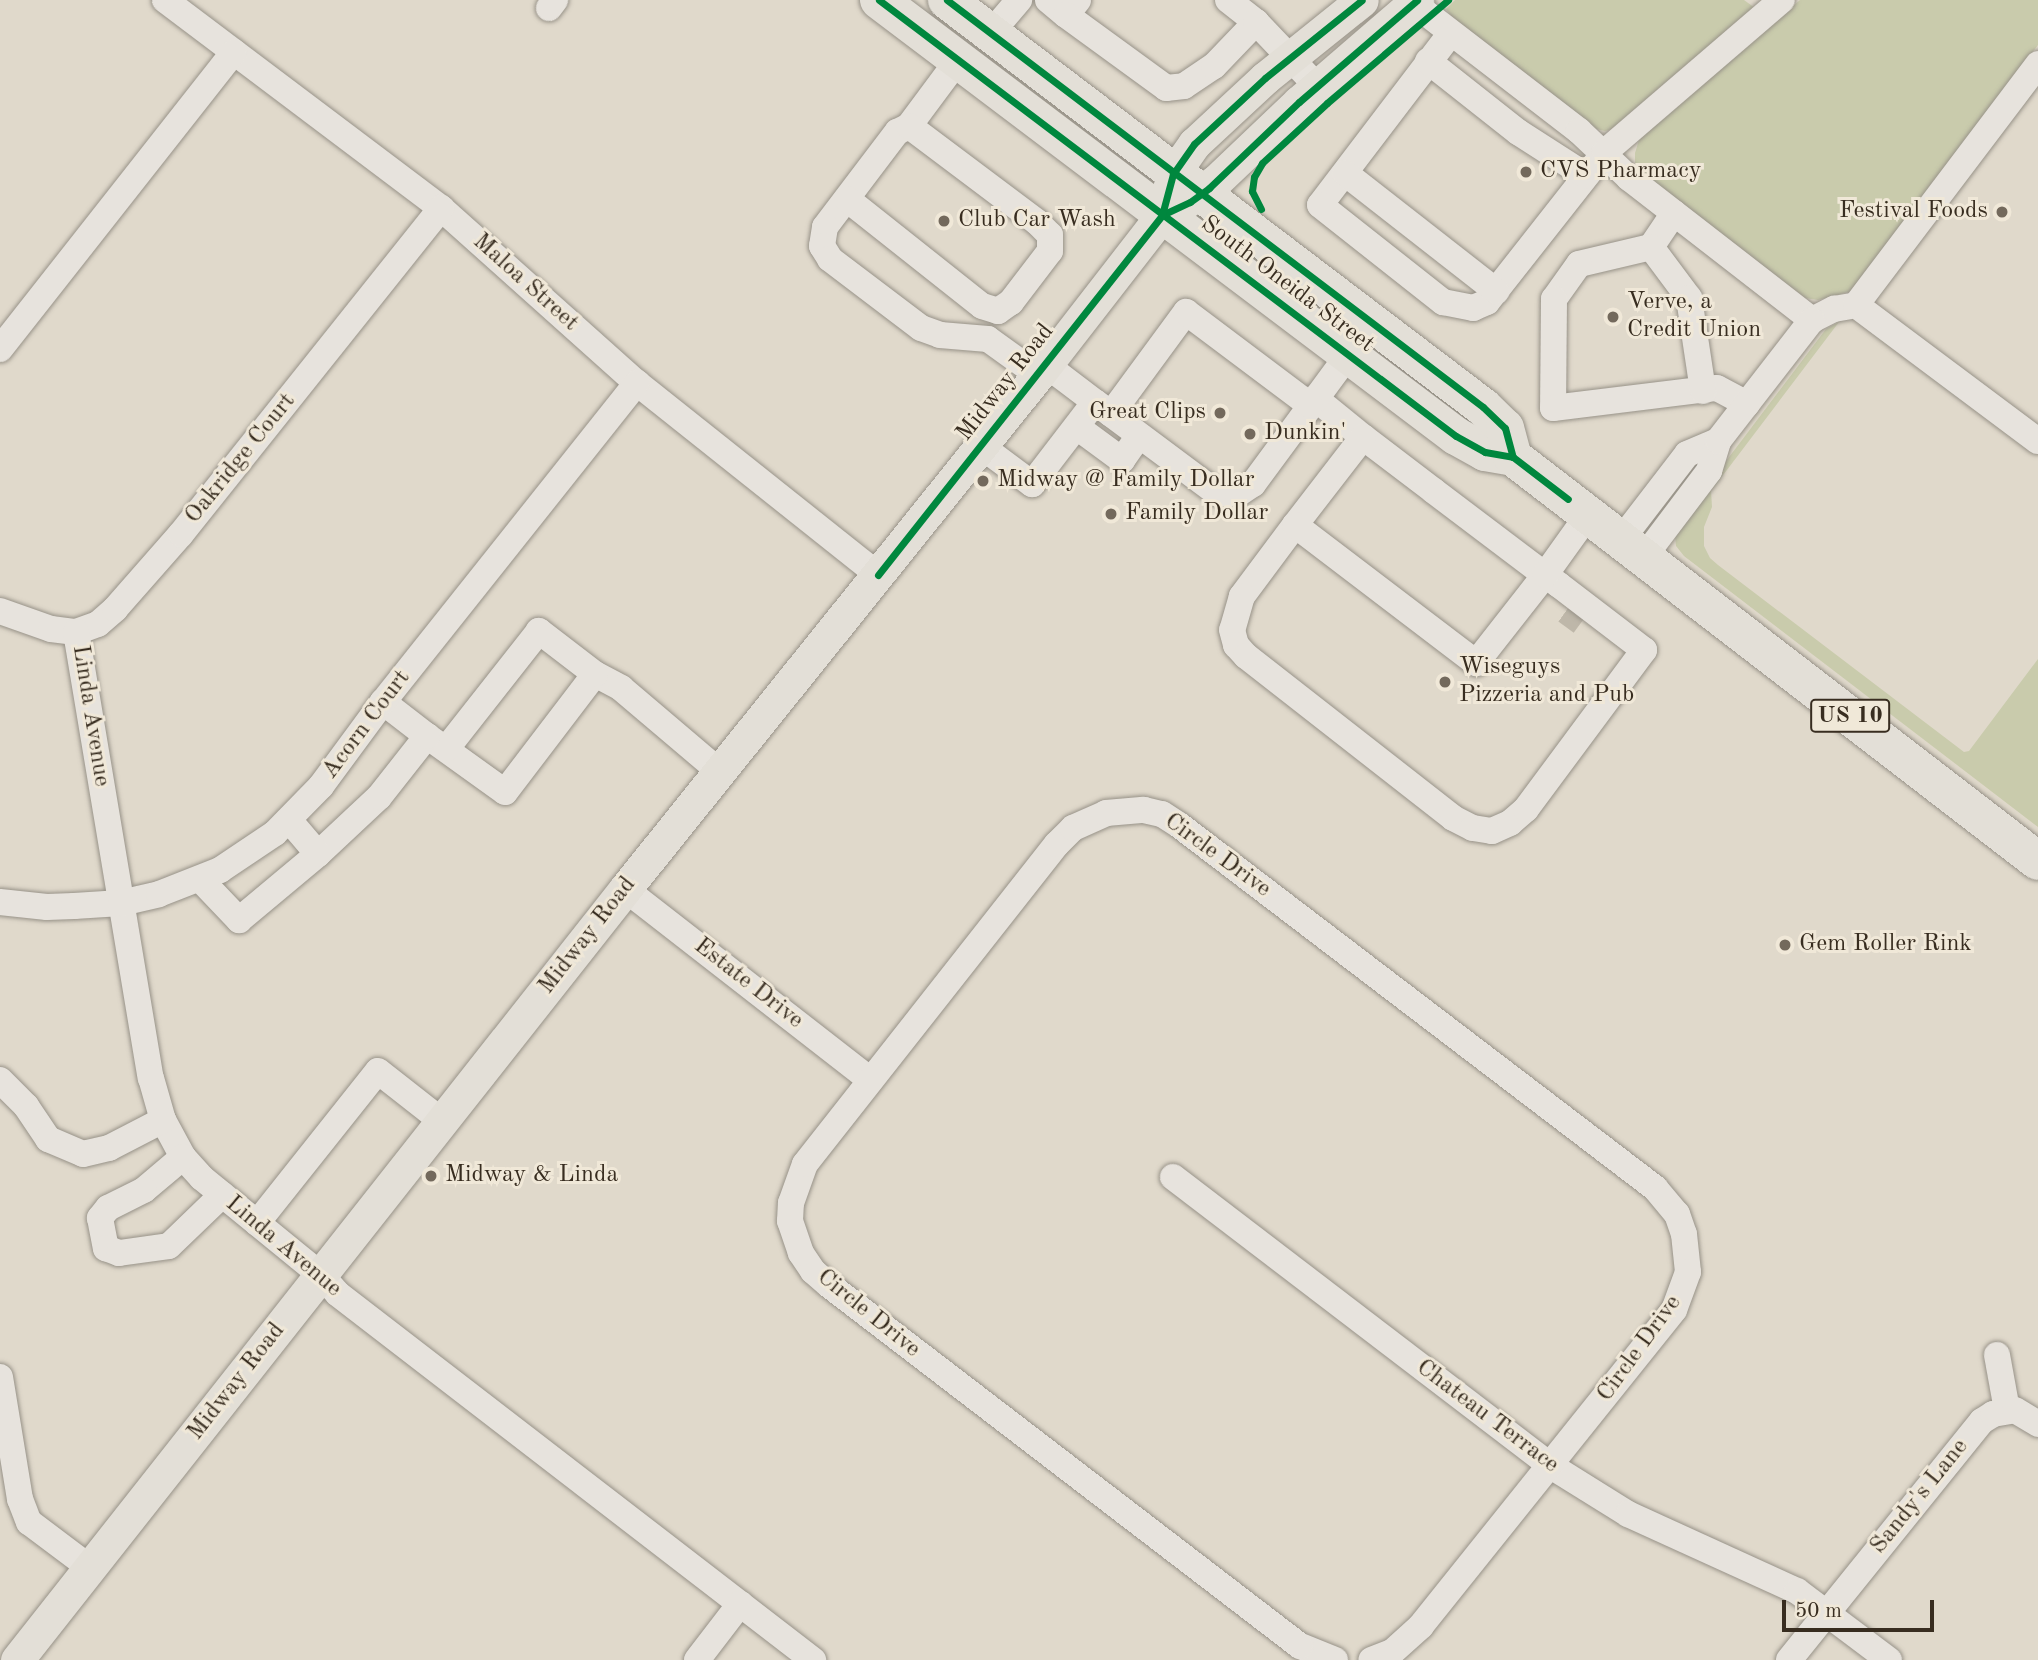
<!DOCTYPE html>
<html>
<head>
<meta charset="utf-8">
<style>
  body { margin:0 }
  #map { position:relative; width:2038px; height:1660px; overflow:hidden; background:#e0d9cb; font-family:"Old Standard TT",serif }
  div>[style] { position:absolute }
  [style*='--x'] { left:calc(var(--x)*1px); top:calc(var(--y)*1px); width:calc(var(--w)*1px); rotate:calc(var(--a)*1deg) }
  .green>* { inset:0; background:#c9cbac }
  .minor-tunnel>* { height:26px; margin-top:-13px; transform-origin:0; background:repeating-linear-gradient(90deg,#beb7a9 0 26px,transparent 0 39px) }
  .roads { filter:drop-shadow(0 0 2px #979288) drop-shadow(0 0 2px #979288) }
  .minor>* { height:26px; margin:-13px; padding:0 13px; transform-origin:13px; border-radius:13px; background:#e7e3dd }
  .major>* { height:33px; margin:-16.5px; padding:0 16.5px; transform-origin:16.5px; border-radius:16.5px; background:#e3dfd7 }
  .highway>* { height:38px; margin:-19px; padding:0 19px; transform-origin:19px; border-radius:19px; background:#e3dfd7 }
  .cycleway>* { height:7px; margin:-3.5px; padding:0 3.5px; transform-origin:3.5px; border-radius:3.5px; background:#00873e }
  .dots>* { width:19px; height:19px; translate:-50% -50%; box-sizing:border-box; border:4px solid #f0e8d8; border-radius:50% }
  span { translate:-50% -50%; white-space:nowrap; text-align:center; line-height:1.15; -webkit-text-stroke:6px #f0e8d8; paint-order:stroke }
  .shield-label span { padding:2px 5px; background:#f0e8d8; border:2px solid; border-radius:5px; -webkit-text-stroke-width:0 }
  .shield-label { font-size:23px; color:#382d20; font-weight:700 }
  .poi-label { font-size:24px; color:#382d20 }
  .left { translate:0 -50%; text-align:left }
  .right { translate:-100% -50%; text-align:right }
  .street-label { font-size:24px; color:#382d20 }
  .scale { position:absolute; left:1782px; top:1600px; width:152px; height:32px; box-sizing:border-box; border:4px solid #382d20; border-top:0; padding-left:9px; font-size:21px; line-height:24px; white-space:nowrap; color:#382d20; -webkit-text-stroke:5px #f0e8d8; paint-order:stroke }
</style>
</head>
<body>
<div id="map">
  <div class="green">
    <div style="clip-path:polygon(1455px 0,1744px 0,1755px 8px,1617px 128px,1605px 131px,1596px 129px,1453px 19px,1446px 9px)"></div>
    <div style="clip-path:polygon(1800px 0,2038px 0,2038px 45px,1852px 291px,1818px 300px,1805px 298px,1642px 173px,1635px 163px,1635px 153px,1639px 140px,1648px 129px)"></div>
    <div style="clip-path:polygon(1839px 322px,1711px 491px,1712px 507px,1704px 527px,1704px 546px,1710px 558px,1718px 565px,1964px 752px,1969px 751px,2038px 659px,2038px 827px,1684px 556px,1676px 546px,1675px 535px,1680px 522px,1826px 329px)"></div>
  </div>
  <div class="minor-tunnel">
    <div style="--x:1566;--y:611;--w:19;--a:36"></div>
  </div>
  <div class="roads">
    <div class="minor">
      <div style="--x:165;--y:0;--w:346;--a:37"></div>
      <div style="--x:441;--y:208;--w:263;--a:41.8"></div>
      <div style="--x:637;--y:383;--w:308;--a:38.5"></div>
      <div style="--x:1048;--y:0;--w:23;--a:40"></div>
      <div style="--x:1066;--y:15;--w:19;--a:-51"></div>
      <div style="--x:1228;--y:0;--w:36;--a:38"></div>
      <div style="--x:1413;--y:3;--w:210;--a:37.6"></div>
      <div style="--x:1579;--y:131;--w:69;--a:43.2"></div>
      <div style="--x:1629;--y:178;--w:232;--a:37.8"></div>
      <div style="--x:1812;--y:320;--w:25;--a:-27"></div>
      <div style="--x:1834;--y:309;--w:22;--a:-10"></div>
      <div style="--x:1856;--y:305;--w:227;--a:36.8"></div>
      <div style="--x:549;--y:8;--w:10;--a:-53"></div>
      <div style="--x:1066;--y:15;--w:124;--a:36.1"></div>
      <div style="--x:1166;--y:88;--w:18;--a:-6"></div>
      <div style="--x:1184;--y:86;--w:36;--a:-34"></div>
      <div style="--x:1214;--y:66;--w:61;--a:-46.3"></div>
      <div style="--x:1256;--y:22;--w:88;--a:46.4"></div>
      <div style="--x:1451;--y:33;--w:216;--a:127.3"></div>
      <div style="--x:1320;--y:205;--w:157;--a:38.3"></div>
      <div style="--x:1443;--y:302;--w:31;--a:11"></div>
      <div style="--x:1473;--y:308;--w:15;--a:-23"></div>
      <div style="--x:1487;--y:302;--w:191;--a:-51.8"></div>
      <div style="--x:1605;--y:152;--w:233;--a:-40.7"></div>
      <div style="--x:990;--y:34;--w:45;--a:-49.5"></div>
      <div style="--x:958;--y:60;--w:82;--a:126.6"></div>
      <div style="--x:909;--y:126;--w:13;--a:153"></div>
      <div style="--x:897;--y:132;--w:119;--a:127.2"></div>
      <div style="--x:825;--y:227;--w:19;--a:99"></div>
      <div style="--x:822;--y:246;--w:15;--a:58"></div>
      <div style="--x:830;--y:259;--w:114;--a:37.2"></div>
      <div style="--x:921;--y:328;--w:20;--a:20"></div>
      <div style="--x:940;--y:335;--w:48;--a:4.8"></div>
      <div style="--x:988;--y:339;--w:62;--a:35.8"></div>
      <div style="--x:1428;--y:61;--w:115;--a:38.3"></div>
      <div style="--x:1518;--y:132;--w:80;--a:32.7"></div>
      <div style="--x:1345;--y:173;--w:192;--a:38"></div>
      <div style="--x:847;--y:199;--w:172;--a:38.4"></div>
      <div style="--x:982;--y:306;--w:17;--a:17"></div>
      <div style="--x:998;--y:311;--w:16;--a:-35"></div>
      <div style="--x:1011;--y:302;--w:64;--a:-52.6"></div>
      <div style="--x:1050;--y:251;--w:16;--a:-90"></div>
      <div style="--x:1050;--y:235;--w:18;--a:-135"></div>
      <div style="--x:1037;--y:222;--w:160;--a:-143.1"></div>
      <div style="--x:1674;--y:213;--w:41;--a:124.1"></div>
      <div style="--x:1651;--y:247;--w:74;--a:166.7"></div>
      <div style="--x:1579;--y:264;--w:43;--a:125.5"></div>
      <div style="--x:1554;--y:299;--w:109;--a:90.5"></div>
      <div style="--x:1553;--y:408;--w:165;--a:-7"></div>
      <div style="--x:1717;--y:388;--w:34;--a:28"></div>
      <div style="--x:1651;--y:247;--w:64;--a:53.3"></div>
      <div style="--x:1689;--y:298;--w:94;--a:81.4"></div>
      <div style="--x:1856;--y:305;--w:302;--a:-52.9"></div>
      <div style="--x:0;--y:349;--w:378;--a:-51.8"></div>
      <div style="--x:1315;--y:398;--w:62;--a:39.1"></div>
      <div style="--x:1095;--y:402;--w:152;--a:36.7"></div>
      <div style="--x:1217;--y:493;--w:21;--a:3"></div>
      <div style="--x:1238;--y:494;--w:18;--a:-34"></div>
      <div style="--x:1253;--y:484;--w:160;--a:-53.6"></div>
      <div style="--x:1111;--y:414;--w:127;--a:-53.7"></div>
      <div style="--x:1186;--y:312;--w:155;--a:36.9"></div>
      <div style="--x:1077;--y:427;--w:56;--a:36.3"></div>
      <div style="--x:1122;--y:460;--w:29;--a:-55"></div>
      <div style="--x:981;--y:446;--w:64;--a:36.7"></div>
      <div style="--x:1032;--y:484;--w:103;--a:-52.5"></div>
      <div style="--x:1095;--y:402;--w:61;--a:-142.9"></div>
      <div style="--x:1295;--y:525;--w:89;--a:126.7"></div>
      <div style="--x:1242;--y:596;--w:35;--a:106"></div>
      <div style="--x:1232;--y:630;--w:16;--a:75"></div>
      <div style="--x:1236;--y:645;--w:15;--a:48"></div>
      <div style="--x:1246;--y:656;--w:263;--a:38"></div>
      <div style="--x:1453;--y:818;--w:22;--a:27"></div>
      <div style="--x:1473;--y:828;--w:19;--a:9"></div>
      <div style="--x:1492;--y:831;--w:20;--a:-24"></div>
      <div style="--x:1510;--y:823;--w:21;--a:-41"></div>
      <div style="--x:1526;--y:809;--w:198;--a:-53.4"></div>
      <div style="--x:1644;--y:650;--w:107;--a:-142.6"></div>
      <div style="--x:1559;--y:585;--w:17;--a:-144"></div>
      <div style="--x:1545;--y:575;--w:139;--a:-142.9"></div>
      <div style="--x:1434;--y:491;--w:89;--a:-142.7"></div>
      <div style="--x:1363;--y:437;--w:111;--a:127.7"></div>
      <div style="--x:1295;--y:525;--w:228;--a:37.3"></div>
      <div style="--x:1476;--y:663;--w:112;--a:-51.9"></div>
      <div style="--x:1545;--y:575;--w:74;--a:-54.4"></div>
      <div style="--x:1621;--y:540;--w:108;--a:-52.5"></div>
      <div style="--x:1687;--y:454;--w:34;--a:-23"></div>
      <div style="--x:1644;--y:557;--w:108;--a:-52.9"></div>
      <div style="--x:1709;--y:471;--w:31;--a:-73"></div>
      <div style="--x:1718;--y:441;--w:153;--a:-52.2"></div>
      <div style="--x:0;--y:611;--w:54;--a:19.4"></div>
      <div style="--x:51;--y:629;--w:25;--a:7"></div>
      <div style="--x:76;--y:632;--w:23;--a:-20"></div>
      <div style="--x:98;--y:624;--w:23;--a:-41"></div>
      <div style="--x:115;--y:609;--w:100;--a:-48.7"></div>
      <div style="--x:181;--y:534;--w:417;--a:-51.4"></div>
      <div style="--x:76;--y:632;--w:452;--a:80.5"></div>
      <div style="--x:151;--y:1078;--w:44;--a:74.1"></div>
      <div style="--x:163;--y:1120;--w:42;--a:61.6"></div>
      <div style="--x:183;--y:1157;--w:28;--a:48"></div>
      <div style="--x:202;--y:1178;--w:154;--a:39.2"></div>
      <div style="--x:321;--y:1275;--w:25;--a:48"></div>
      <div style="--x:338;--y:1294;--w:600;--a:37.62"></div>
      <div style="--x:595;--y:674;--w:30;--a:28"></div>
      <div style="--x:621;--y:688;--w:130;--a:40.3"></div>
      <div style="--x:427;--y:736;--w:96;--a:35.7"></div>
      <div style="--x:505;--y:792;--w:148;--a:-52.7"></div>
      <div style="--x:595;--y:674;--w:71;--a:-142.5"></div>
      <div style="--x:539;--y:631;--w:149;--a:128.2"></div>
      <div style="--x:318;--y:854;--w:83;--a:-43.1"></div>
      <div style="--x:379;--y:797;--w:78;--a:-51.8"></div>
      <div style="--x:427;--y:736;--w:56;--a:-142.3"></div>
      <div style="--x:200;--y:879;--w:57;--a:46.4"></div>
      <div style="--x:239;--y:920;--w:103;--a:-39.9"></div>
      <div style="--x:318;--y:854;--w:45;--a:-130.5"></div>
      <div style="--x:625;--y:889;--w:311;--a:37.9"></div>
      <div style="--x:0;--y:902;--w:47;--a:6.1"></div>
      <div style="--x:47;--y:907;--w:27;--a:-2"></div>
      <div style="--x:74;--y:906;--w:47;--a:-3.7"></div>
      <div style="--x:121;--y:903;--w:39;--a:-13"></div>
      <div style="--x:159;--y:894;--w:66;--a:-21.5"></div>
      <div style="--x:220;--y:870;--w:66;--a:-33.9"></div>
      <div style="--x:275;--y:833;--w:66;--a:-45.6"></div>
      <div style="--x:321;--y:786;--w:104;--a:-53.6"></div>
      <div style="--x:383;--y:702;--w:408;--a:-51.5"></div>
      <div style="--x:0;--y:1080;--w:37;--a:45"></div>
      <div style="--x:26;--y:1106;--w:40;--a:56"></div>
      <div style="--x:48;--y:1139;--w:38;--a:23"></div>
      <div style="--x:83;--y:1154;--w:27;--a:-13"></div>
      <div style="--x:109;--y:1148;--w:61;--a:-27.4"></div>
      <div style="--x:183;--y:1157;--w:51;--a:139.8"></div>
      <div style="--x:144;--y:1190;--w:40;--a:153.4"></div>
      <div style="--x:108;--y:1208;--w:13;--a:129"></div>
      <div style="--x:100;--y:1218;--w:31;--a:79"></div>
      <div style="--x:106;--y:1248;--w:14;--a:21"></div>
      <div style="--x:119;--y:1253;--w:50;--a:-8"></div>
      <div style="--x:169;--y:1246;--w:74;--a:-43.9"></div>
      <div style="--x:1173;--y:1177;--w:476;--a:37.4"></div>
      <div style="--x:1551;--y:1466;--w:91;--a:31.9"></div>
      <div style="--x:1628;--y:1514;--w:186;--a:24.5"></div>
      <div style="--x:1797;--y:1591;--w:115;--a:36.9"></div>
      <div style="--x:257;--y:1223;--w:194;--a:-51.5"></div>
      <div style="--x:378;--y:1071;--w:83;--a:38.1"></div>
      <div style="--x:1997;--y:1355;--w:56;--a:79.7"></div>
      <div style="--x:0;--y:1377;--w:124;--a:80.7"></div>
      <div style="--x:20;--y:1499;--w:25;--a:69"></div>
      <div style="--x:29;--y:1522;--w:76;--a:37"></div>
      <div style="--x:697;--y:1660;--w:71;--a:-52.5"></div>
      <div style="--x:1335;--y:1660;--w:38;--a:-158"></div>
      <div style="--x:1300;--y:1646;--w:593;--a:-142.53"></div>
      <div style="--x:829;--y:1285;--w:21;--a:-139"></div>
      <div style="--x:813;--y:1271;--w:22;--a:-124"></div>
      <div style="--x:801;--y:1253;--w:34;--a:-109"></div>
      <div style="--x:790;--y:1221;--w:18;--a:-87"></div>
      <div style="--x:791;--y:1203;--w:41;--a:-70.3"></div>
      <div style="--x:805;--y:1164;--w:407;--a:-51.8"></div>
      <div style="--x:1057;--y:844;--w:23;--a:-45"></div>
      <div style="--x:1073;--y:828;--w:36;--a:-24"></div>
      <div style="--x:1106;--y:813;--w:38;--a:-5"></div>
      <div style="--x:1144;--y:810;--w:18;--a:13"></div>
      <div style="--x:1162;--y:814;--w:20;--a:33"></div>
      <div style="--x:1179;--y:825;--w:599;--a:37.33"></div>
      <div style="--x:1655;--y:1188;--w:34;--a:50"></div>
      <div style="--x:1677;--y:1214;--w:21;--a:71"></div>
      <div style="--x:1684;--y:1234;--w:38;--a:84"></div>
      <div style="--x:1688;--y:1272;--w:40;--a:110.2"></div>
      <div style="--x:1674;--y:1310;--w:405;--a:128.7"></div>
      <div style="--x:1421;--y:1626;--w:39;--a:138"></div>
      <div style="--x:1392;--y:1652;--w:22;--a:159"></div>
      <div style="--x:1789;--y:1660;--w:307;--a:-51.1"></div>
      <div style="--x:1982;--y:1421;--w:13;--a:-32"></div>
      <div style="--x:1993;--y:1414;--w:22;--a:-10"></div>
      <div style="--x:2015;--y:1410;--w:27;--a:31"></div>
    </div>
    <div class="major">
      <div style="--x:1180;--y:206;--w:44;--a:-34.8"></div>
      <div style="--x:1216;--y:181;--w:115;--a:-43.6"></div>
      <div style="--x:1299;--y:102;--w:156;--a:-40.8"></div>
      <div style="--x:17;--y:1660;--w:982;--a:-51.74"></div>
      <div style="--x:625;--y:889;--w:659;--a:-51.22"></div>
      <div style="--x:1038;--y:375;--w:202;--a:-52.2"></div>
      <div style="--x:1162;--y:215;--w:42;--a:-75"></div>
      <div style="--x:1173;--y:174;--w:37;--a:-55"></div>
      <div style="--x:1194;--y:144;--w:97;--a:-42.9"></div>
      <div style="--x:1265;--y:78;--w:124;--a:-38.8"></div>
    </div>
    <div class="highway">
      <div style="--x:879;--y:0;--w:723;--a:37.08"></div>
      <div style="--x:1456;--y:436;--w:33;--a:29"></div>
      <div style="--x:1485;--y:452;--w:28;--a:10"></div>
      <div style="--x:1513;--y:457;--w:662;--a:37.58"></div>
      <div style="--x:947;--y:0;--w:673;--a:37.21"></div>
      <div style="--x:1483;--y:407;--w:30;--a:44"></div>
      <div style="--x:1505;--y:428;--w:30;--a:75"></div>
    </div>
  </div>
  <div class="cycleway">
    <div style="--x:879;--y:0;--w:723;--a:37.08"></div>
    <div style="--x:1456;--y:436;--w:33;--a:29"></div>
    <div style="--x:1485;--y:452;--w:28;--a:10"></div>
    <div style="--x:1513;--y:457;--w:69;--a:37.4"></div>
    <div style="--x:947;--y:0;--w:673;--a:37.21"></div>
    <div style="--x:1483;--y:407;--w:30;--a:44"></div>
    <div style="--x:1505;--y:428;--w:30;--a:75"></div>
    <div style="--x:1261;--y:209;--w:20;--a:-117"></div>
    <div style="--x:1252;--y:191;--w:14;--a:-82"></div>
    <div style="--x:1254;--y:177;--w:16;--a:-60"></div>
    <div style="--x:1262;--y:163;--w:88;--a:-42.7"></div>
    <div style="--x:1327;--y:103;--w:159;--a:-40.4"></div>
    <div style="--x:1162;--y:215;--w:31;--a:-25"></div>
    <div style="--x:1190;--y:202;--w:24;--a:-36"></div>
    <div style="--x:1209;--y:188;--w:124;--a:-43.7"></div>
    <div style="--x:1299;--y:102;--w:156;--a:-40.8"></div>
    <div style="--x:878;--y:575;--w:459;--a:-51.7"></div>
    <div style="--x:1162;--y:215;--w:42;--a:-75"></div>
    <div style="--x:1173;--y:174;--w:37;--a:-55"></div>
    <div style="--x:1194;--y:144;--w:97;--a:-42.9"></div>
    <div style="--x:1265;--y:78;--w:124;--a:-38.8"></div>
  </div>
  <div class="dots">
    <div style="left:1526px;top:172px;background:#73695c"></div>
    <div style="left:2002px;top:212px;background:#73695c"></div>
    <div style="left:944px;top:221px;background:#73695c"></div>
    <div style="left:1613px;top:317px;background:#73695c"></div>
    <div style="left:1220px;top:413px;background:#73695c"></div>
    <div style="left:1250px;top:434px;background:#73695c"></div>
    <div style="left:983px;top:481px;background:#73695c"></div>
    <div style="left:1111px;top:514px;background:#73695c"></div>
    <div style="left:1445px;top:682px;background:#73695c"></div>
    <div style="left:1785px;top:945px;background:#73695c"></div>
    <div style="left:431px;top:1176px;background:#73695c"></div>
  </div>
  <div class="shield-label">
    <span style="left:1850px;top:716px">US 10</span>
  </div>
  <div class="poi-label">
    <span class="left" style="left:1540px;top:172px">CVS Pharmacy</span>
    <span class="right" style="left:1988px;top:212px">Festival Foods</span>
    <span class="left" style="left:958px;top:221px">Club Car Wash</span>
    <span class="left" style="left:1627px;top:317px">Verve, a<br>Credit Union</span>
    <span class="right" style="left:1206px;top:413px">Great Clips</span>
    <span class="left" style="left:1264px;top:434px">Dunkin'</span>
    <span class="left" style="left:997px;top:481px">Midway @ Family Dollar</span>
    <span class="left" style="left:1125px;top:514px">Family Dollar</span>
    <span class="left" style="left:1459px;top:682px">Wiseguys<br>Pizzeria and Pub</span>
    <span class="left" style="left:1799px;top:945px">Gem Roller Rink</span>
    <span class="left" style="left:445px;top:1176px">Midway &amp; Linda</span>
  </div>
  <div class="street-label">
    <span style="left:525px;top:283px;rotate:42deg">Maloa Street</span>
    <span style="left:1287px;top:285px;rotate:37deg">South Oneida Street</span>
    <span style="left:1006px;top:383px;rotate:-52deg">Midway Road</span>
    <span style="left:241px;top:459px;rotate:-51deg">Oakridge Court</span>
    <span style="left:90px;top:716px;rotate:81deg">Linda Avenue</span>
    <span style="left:367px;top:725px;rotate:-53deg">Acorn Court</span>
    <span style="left:1217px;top:856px;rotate:36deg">Circle Drive</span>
    <span style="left:588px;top:936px;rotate:-52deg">Midway Road</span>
    <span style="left:748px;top:984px;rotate:38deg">Estate Drive</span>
    <span style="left:283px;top:1247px;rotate:40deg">Linda Avenue</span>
    <span style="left:868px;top:1314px;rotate:39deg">Circle Drive</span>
    <span style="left:1640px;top:1349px;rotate:-54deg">Circle Drive</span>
    <span style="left:237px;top:1382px;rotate:-52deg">Midway Road</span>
    <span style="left:1487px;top:1417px;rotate:37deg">Chateau Terrace</span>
    <span style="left:1920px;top:1497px;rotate:-51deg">Sandy's Lane</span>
  </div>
  <div class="scale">50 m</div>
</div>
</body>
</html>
